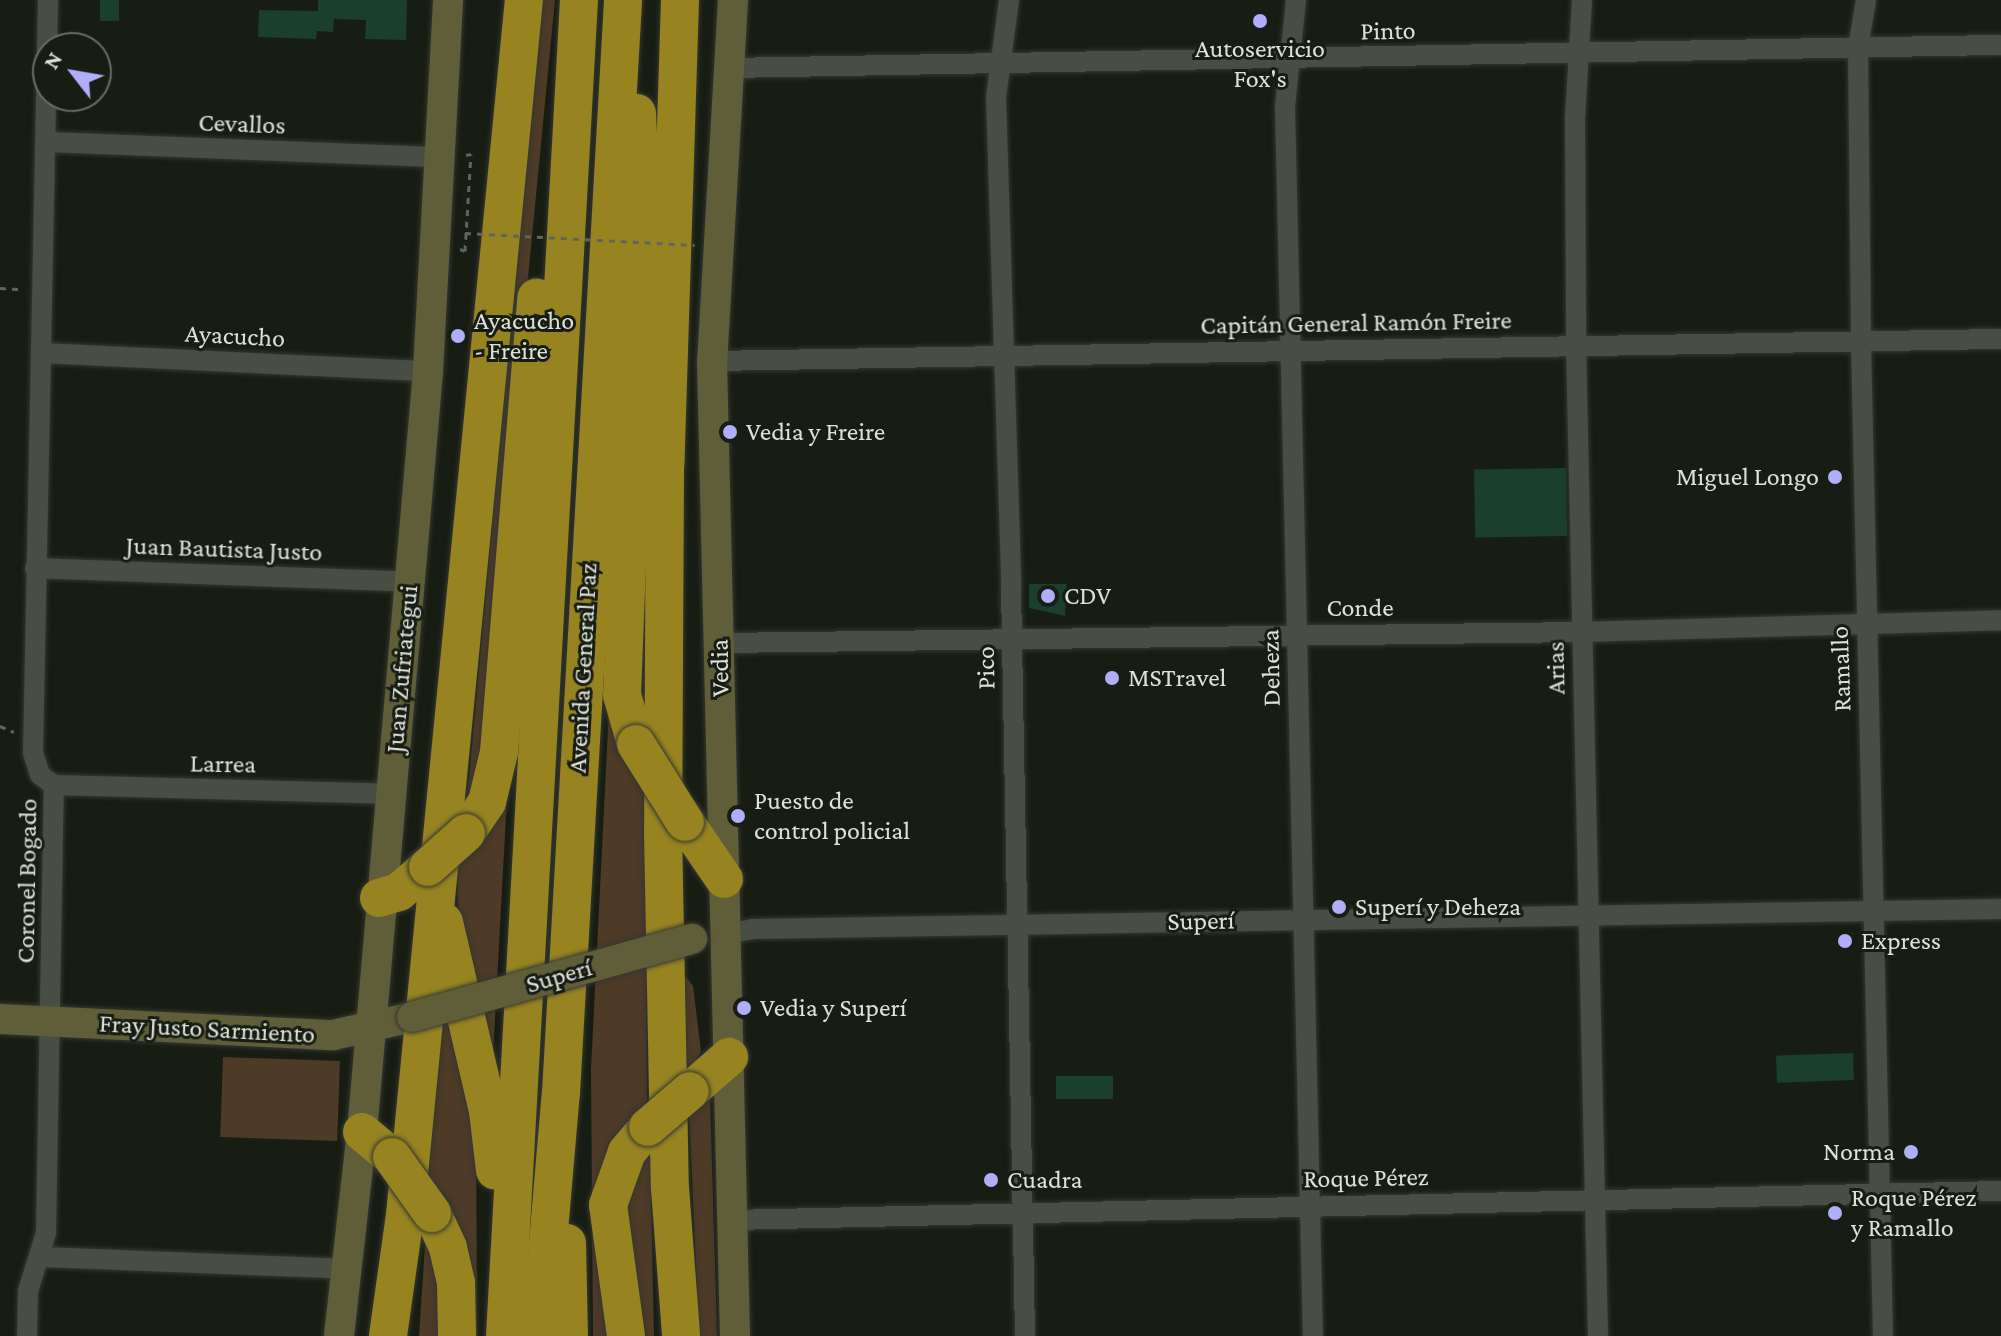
<!DOCTYPE html>
<html>
<head>
<meta charset="utf-8">
<style>
  body { margin:0 }
  #map { position:relative; width:2001px; height:1336px; overflow:hidden; background:#181d13; font-family:"Crimson Pro",serif }
  div>[style] { position:absolute }
  [style*='--x'] { left:calc(var(--x)*1px); top:calc(var(--y)*1px); width:calc(var(--w)*1px); rotate:calc(var(--a)*1deg) }
  .green>* { inset:0; background:#4d3a27; transform-origin:0 0 }
  .building>* { inset:0; background:#1a3f2d; transform-origin:0 0 }
  .path>* { height:3px; margin-top:-1.5px; transform-origin:0; background:repeating-linear-gradient(90deg,#60655c 0 6px,transparent 0 12px) }
  .roads { filter:drop-shadow(0 0 2px #343732) drop-shadow(0 0 2px #343732) }
  .street>* { height:20px; margin:-10px; padding:0 10px; transform-origin:10px; border-radius:10px; background:#484e43 }
  .secondary>* { height:30px; margin:-15px; padding:0 15px; transform-origin:15px; border-radius:15px; background:#605e39 }
  .highway>* { height:38px; margin:-19px; padding:0 19px; transform-origin:19px; border-radius:19px; background:#978421 }
  .path-bridge>* { height:3px; margin-top:-1.5px; transform-origin:0; background:repeating-linear-gradient(90deg,#60655c 0 6px,transparent 0 12px) }
  .bridges { filter:drop-shadow(0 0 2px #343732) drop-shadow(0 0 2px #343732) }
  .secondary-bridge>* { height:30px; margin:-15px; padding:0 15px; transform-origin:15px; border-radius:15px; background:#605e39 }
  .highway-bridge>* { height:38px; margin:-19px; padding:0 19px; transform-origin:19px; border-radius:19px; background:#978421 }
  .dots>* { width:22px; height:22px; translate:-50% -50%; box-sizing:border-box; border:4px solid #181d13; border-radius:50% }
  span { translate:-50% -50%; white-space:nowrap; text-align:center; line-height:1.15; -webkit-text-stroke:6px #181d13; paint-order:stroke }
  .street-label { font-size:26px; color:#dde1da }
  .poi-label { font-size:26px; color:#dde1da }
  .left { translate:0 -50%; text-align:left }
  .right { translate:-100% -50%; text-align:right }
  .north { position:absolute; left:32px; top:32px; width:80px; height:80px; box-sizing:border-box; background:#181d13; border:2px solid #676b63; border-radius:50%; rotate:301deg; font-size:22px; font-weight:700; line-height:32px; text-align:center; color:#dde1da }
  .north::after { content:''; display:block; margin:auto; width:28px; height:36px; background:#b0aefa; clip-path:polygon(50% 0,100% 100%,50% 72%,0 100%) }
</style>
</head>
<body>
<div id="map">
  <div class="green">
    <div style="clip-path:polygon(540px 0,555px 0,479px 782px,466px 812px)"></div>
    <div style="clip-path:polygon(611px 668px,645px 779px,647px 1114px,620px 1141px,615px 1336px,593px 1336px,591px 1069px)"></div>
    <div style="clip-path:polygon(509px 760px,492px 1073px,459px 920px,457px 876px,459px 855px)"></div>
    <div style="clip-path:polygon(681px 971px,693px 986px,701px 1051px,687px 1078px)"></div>
    <div style="clip-path:polygon(440px 990px,476px 1108px,477px 1336px,470px 1336px,425px 1190px)"></div>
    <div style="left:223px;top:1057px;width:117px;height:80px;rotate:2deg"></div>
    <div style="clip-path:polygon(710px 1096px,717px 1336px,699px 1336px,689px 1109px)"></div>
    <div style="clip-path:polygon(650px 1142px,654px 1336px,637px 1336px,620px 1203px)"></div>
    <div style="clip-path:polygon(426px 1230px,447px 1336px,419px 1336px)"></div>
  </div>
  <div class="building">
    <div style="left:100px;top:0;width:19px;height:21px"></div>
    <div style="clip-path:polygon(318px 0,407px 0,406px 40px,365px 39px,366px 20px,334px 19px,333px 32px,317px 31px,316px 39px,258px 37px,259px 10px,318px 11px)"></div>
    <div style="left:1566px;top:468px;width:68px;height:92px;rotate:89deg"></div>
    <div style="clip-path:polygon(1029px 584px,1067px 584px,1065px 616px,1029px 608px)"></div>
    <div style="left:1853px;top:1053px;width:27px;height:77px;rotate:88deg"></div>
    <div style="left:1113px;top:1076px;width:23px;height:57px;rotate:90deg"></div>
  </div>
  <div class="path">
    <div style="--x:460;--y:249;--w:5;--a:22"></div>
    <div style="--x:465;--y:251;--w:97;--a:-86.5"></div>
    <div style="--x:471;--y:154;--w:5;--a:169"></div>
    <div style="--x:0;--y:288;--w:22;--a:3"></div>
    <div style="--x:0;--y:726;--w:15;--a:23"></div>
  </div>
  <div class="roads">
    <div class="street">
      <div style="--x:48;--y:0;--w:753;--a:91.14"></div>
      <div style="--x:33;--y:753;--w:23;--a:72"></div>
      <div style="--x:40;--y:775;--w:17;--a:36"></div>
      <div style="--x:1009;--y:0;--w:98;--a:97.6"></div>
      <div style="--x:996;--y:97;--w:489;--a:88.2"></div>
      <div style="--x:1011;--y:586;--w:750;--a:88.93"></div>
      <div style="--x:1296;--y:0;--w:107;--a:95.9"></div>
      <div style="--x:1285;--y:106;--w:1230;--a:88.7"></div>
      <div style="--x:1582;--y:0;--w:119;--a:93.4"></div>
      <div style="--x:1575;--y:119;--w:225;--a:89.7"></div>
      <div style="--x:1576;--y:344;--w:992;--a:88.73"></div>
      <div style="--x:1866;--y:0;--w:49;--a:99.5"></div>
      <div style="--x:1858;--y:48;--w:295;--a:89.4"></div>
      <div style="--x:1861;--y:343;--w:993;--a:88.73"></div>
      <div style="--x:728;--y:68;--w:1273;--a:-1.04"></div>
      <div style="--x:45;--y:142;--w:392;--a:2.2"></div>
      <div style="--x:41;--y:353;--w:387;--a:2.7"></div>
      <div style="--x:712;--y:361;--w:1289;--a:-0.98"></div>
      <div style="--x:35;--y:568;--w:375;--a:2.1"></div>
      <div style="--x:719;--y:643;--w:862;--a:-0.73"></div>
      <div style="--x:1581;--y:632;--w:420;--a:-1.6"></div>
      <div style="--x:54;--y:785;--w:336;--a:1.5"></div>
      <div style="--x:725;--y:934;--w:27;--a:-10"></div>
      <div style="--x:752;--y:929;--w:1249;--a:-0.92"></div>
      <div style="--x:732;--y:1220;--w:1269;--a:-1.31"></div>
      <div style="--x:39;--y:1257;--w:306;--a:2.2"></div>
      <div style="--x:27;--y:1336;--w:45;--a:-88.7"></div>
      <div style="--x:28;--y:1291;--w:61;--a:-72.8"></div>
      <div style="--x:46;--y:1233;--w:448;--a:-89"></div>
    </div>
    <div class="secondary">
      <div style="--x:733;--y:0;--w:362;--a:93.3"></div>
      <div style="--x:712;--y:361;--w:975;--a:88.65"></div>
      <div style="--x:0;--y:1019;--w:333;--a:2.8"></div>
      <div style="--x:333;--y:1035;--w:81;--a:-12.8"></div>
      <div style="--x:339;--y:1336;--w:205;--a:-83.6"></div>
      <div style="--x:362;--y:1132;--w:764;--a:-85.04"></div>
      <div style="--x:428;--y:371;--w:372;--a:-86.9"></div>
    </div>
    <div class="highway">
      <div style="--x:680;--y:0;--w:465;--a:91.8"></div>
      <div style="--x:665;--y:465;--w:367;--a:90.3"></div>
      <div style="--x:663;--y:832;--w:356;--a:88.9"></div>
      <div style="--x:670;--y:1188;--w:148;--a:85.7"></div>
      <div style="--x:636;--y:744;--w:51;--a:-105.9"></div>
      <div style="--x:622;--y:695;--w:499;--a:-87.8"></div>
      <div style="--x:641;--y:196;--w:83;--a:-92.8"></div>
      <div style="--x:685;--y:822;--w:69;--a:55.6"></div>
      <div style="--x:466;--y:833;--w:37;--a:-56"></div>
      <div style="--x:487;--y:802;--w:51;--a:-76.5"></div>
      <div style="--x:499;--y:752;--w:456;--a:-85.3"></div>
      <div style="--x:379;--y:898;--w:21;--a:-17"></div>
      <div style="--x:399;--y:892;--w:38;--a:-41"></div>
      <div style="--x:444;--y:922;--w:194;--a:76.9"></div>
      <div style="--x:488;--y:1111;--w:60;--a:83.3"></div>
      <div style="--x:690;--y:1091;--w:52;--a:-41.1"></div>
      <div style="--x:362;--y:1132;--w:39;--a:40"></div>
      <div style="--x:432;--y:1213;--w:38;--a:65"></div>
      <div style="--x:448;--y:1248;--w:36;--a:77"></div>
      <div style="--x:456;--y:1283;--w:53;--a:88.9"></div>
      <div style="--x:567;--y:1243;--w:93;--a:88.8"></div>
      <div style="--x:388;--y:1336;--w:122;--a:-82"></div>
      <div style="--x:405;--y:1215;--w:1221;--a:-84.41"></div>
      <div style="--x:505;--y:1336;--w:1338;--a:-86.83"></div>
      <div style="--x:540;--y:1336;--w:244;--a:-85.1"></div>
      <div style="--x:561;--y:1093;--w:1095;--a:-86.75"></div>
      <div style="--x:626;--y:1336;--w:132;--a:-97.8"></div>
      <div style="--x:608;--y:1205;--w:56;--a:-70.3"></div>
      <div style="--x:627;--y:1152;--w:33;--a:-50"></div>
    </div>
  </div>
  <div class="path-bridge">
    <div style="--x:465;--y:233;--w:230;--a:3"></div>
  </div>
  <div class="bridges">
    <div class="secondary-bridge">
      <div style="--x:412;--y:1017;--w:291;--a:-15.6"></div>
    </div>
    <div class="highway-bridge">
      <div style="--x:636;--y:744;--w:92;--a:57.9"></div>
      <div style="--x:428;--y:867;--w:51;--a:-41.8"></div>
      <div style="--x:648;--y:1127;--w:55;--a:-40.6"></div>
      <div style="--x:392;--y:1157;--w:69;--a:54.5"></div>
    </div>
  </div>
  <div class="dots">
    <div style="left:1260px;top:21px;background:#b0aefa"></div>
    <div style="left:458px;top:336px;background:#b0aefa"></div>
    <div style="left:730px;top:432px;background:#b0aefa"></div>
    <div style="left:1835px;top:477px;background:#b0aefa"></div>
    <div style="left:1048px;top:596px;background:#b0aefa"></div>
    <div style="left:1112px;top:678px;background:#b0aefa"></div>
    <div style="left:738px;top:816px;background:#b0aefa"></div>
    <div style="left:1339px;top:907px;background:#b0aefa"></div>
    <div style="left:1845px;top:941px;background:#b0aefa"></div>
    <div style="left:744px;top:1008px;background:#b0aefa"></div>
    <div style="left:1911px;top:1152px;background:#b0aefa"></div>
    <div style="left:991px;top:1180px;background:#b0aefa"></div>
    <div style="left:1835px;top:1213px;background:#b0aefa"></div>
  </div>
  <div class="street-label">
    <span style="left:1388px;top:31px;rotate:-1deg">Pinto</span>
    <span style="left:242px;top:124px;rotate:2deg">Cevallos</span>
    <span style="left:1356px;top:323px;rotate:-1deg">Capitán General Ramón Freire</span>
    <span style="left:235px;top:336px;rotate:3deg">Ayacucho</span>
    <span style="left:224px;top:549px;rotate:2deg">Juan Bautista Justo</span>
    <span style="left:1360px;top:608px">Conde</span>
    <span style="left:583px;top:668px;rotate:-87deg">Avenida General Paz</span>
    <span style="left:720px;top:668px;rotate:-91deg">Vedia</span>
    <span style="left:986px;top:668px;rotate:-91deg">Pico</span>
    <span style="left:1271px;top:668px;rotate:-91deg">Deheza</span>
    <span style="left:1556px;top:668px;rotate:-91deg">Arias</span>
    <span style="left:402px;top:669px;rotate:-85deg">Juan Zufriategui</span>
    <span style="left:1841px;top:669px;rotate:-92deg">Ramallo</span>
    <span style="left:223px;top:764px;rotate:1deg">Larrea</span>
    <span style="left:27px;top:881px;rotate:-89deg">Coronel Bogado</span>
    <span style="left:1201px;top:921px;rotate:-1deg">Superí</span>
    <span style="left:559px;top:976px;rotate:-16deg">Superí</span>
    <span style="left:207px;top:1029px;rotate:3deg">Fray Justo Sarmiento</span>
    <span style="left:1366px;top:1178px;rotate:-1deg">Roque Pérez</span>
  </div>
  <div class="poi-label">
    <span style="left:1260px;top:64px">Autoservicio<br>Fox's</span>
    <span class="left" style="left:474px;top:336px">Ayacucho<br>- Freire</span>
    <span class="left" style="left:746px;top:432px">Vedia y Freire</span>
    <span class="right" style="left:1819px;top:477px">Miguel Longo</span>
    <span class="left" style="left:1064px;top:596px">CDV</span>
    <span class="left" style="left:1128px;top:678px">MSTravel</span>
    <span class="left" style="left:754px;top:816px">Puesto de<br>control policial</span>
    <span class="left" style="left:1355px;top:907px">Superí y Deheza</span>
    <span class="left" style="left:1861px;top:941px">Express</span>
    <span class="left" style="left:760px;top:1008px">Vedia y Superí</span>
    <span class="right" style="left:1895px;top:1152px">Norma</span>
    <span class="left" style="left:1007px;top:1180px">Cuadra</span>
    <span class="left" style="left:1851px;top:1213px">Roque Pérez<br>y Ramallo</span>
  </div>
  <div class="north">N</div>
</div>
</body>
</html>
